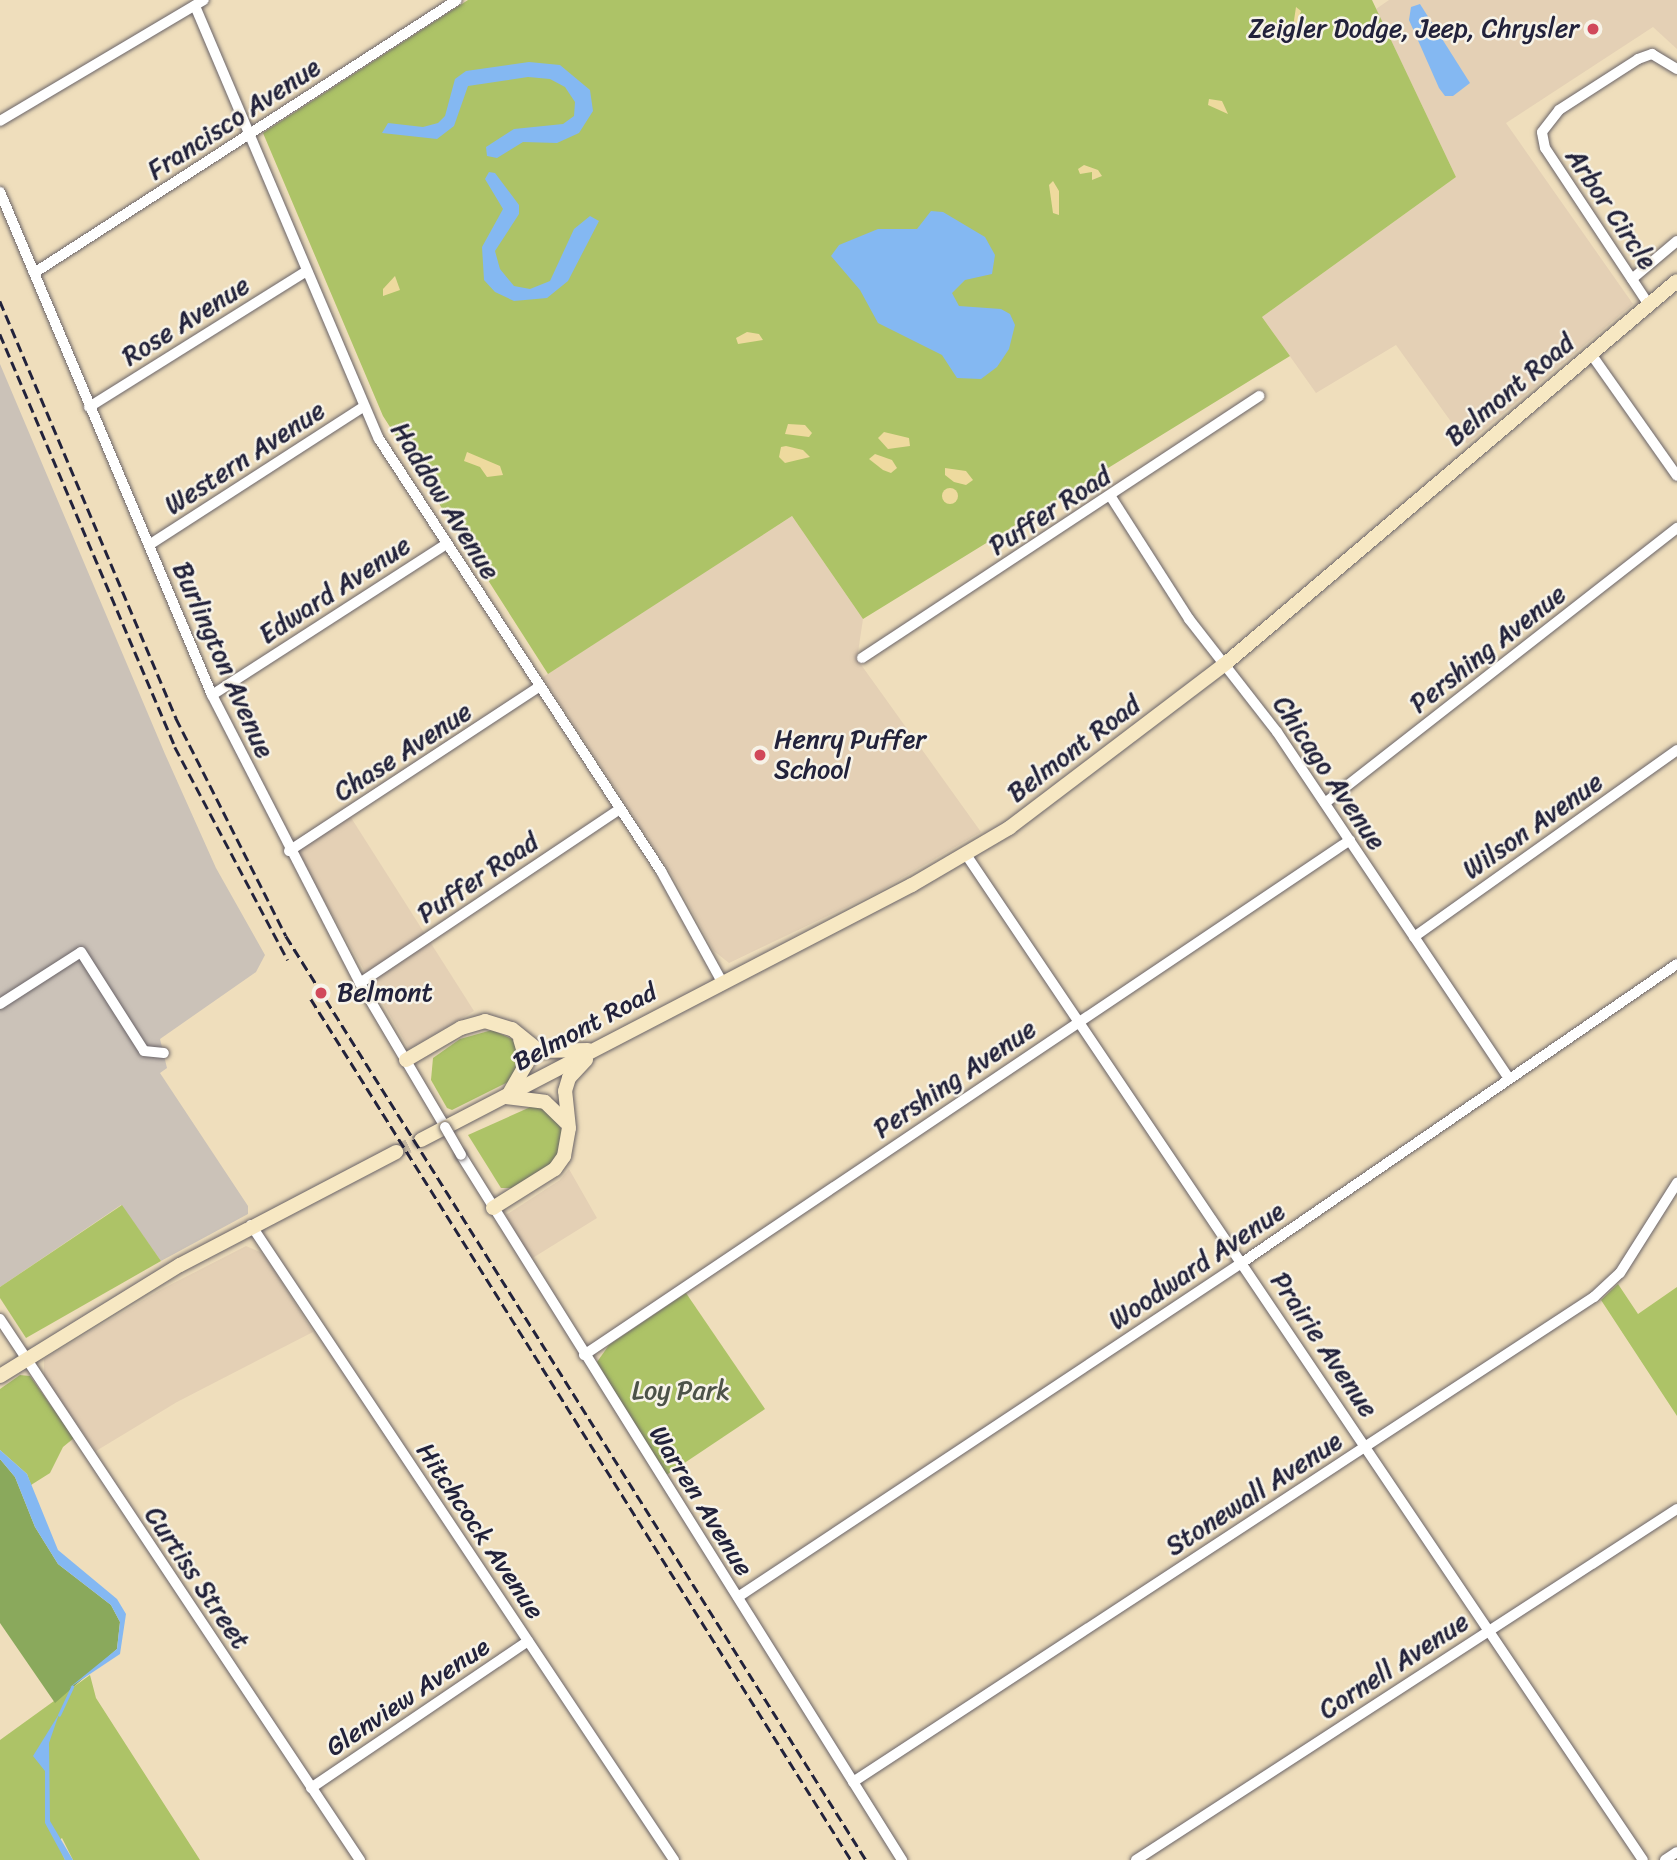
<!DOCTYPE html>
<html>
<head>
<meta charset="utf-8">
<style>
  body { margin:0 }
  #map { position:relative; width:1677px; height:1860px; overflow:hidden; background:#efdebc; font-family:Sriracha,sans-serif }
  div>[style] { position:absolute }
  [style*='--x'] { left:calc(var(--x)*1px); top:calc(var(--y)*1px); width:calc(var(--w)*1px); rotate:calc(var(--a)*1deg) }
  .built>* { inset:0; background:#e4d0b5 }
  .industrial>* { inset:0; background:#cbc2b8 }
  .green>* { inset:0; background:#adc367 }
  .forest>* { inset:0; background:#8aa95c }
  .sand>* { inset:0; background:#eeda9e }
  .round { border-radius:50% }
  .water>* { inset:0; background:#84b8f2 }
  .stream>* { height:2.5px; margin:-1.25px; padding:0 1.25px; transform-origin:1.25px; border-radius:1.25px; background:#84b8f2 }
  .secondary-tunnel>* { height:14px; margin-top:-7px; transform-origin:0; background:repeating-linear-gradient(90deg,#c6b8a2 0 14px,transparent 0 21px) }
  .roads { filter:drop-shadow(0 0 2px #6a6468) drop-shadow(0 0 2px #6a6468) }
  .minor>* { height:10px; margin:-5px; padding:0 5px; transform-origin:5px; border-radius:5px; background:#fff }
  .secondary>* { height:14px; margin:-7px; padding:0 7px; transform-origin:7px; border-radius:7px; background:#f7e8c3 }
  .rail>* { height:2.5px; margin-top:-1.25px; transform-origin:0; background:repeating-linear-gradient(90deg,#22223b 0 10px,transparent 0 15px) }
  .bridges { filter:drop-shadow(0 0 2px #6a6468) drop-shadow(0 0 2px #6a6468) }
  .minor-bridge>* { height:10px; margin:-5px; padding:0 5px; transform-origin:5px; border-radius:5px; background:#fff }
  .dots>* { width:19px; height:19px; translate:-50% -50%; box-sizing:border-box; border:4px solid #f7f3e8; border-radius:50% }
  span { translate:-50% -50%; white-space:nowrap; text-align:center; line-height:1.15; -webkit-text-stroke:5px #f7f3e8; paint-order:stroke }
  .poi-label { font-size:26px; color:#22223b }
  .right { translate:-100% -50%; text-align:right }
  .left { translate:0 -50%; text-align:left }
  .street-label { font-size:26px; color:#22223b }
  .park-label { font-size:26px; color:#4c5248 }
</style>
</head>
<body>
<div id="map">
  <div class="built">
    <div style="clip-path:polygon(1389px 0,1677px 0,1677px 49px,1653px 27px,1506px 123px,1633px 304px,1467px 444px,1396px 345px,1316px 393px,1262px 317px,1456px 177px,1376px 9px)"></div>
    <div style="clip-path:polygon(792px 516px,863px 619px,857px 659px,981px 832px,878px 892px,729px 963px,714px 951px,674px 878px,543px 677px)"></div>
    <div style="clip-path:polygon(350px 816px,474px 1011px,409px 1049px,296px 851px)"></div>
    <div style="clip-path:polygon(569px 1169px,597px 1218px,531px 1259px,506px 1215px,560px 1180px)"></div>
    <div style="clip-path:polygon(246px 1246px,260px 1252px,269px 1262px,313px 1332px,177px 1402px,96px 1451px,44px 1377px,44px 1359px,162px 1289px)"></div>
  </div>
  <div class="industrial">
    <div style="clip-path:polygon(0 364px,165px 754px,216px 868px,265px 955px,256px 972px,160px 1039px,167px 1068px,160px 1073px,248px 1206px,248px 1214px,161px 1261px,121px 1205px,0 1287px)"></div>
  </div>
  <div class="green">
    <div style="clip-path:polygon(468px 0,1372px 0,1456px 177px,1262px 317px,1290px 356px,863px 619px,792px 516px,548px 674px,383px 416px,263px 133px)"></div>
    <div style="clip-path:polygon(492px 1030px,512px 1039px,524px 1058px,512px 1080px,452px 1110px,447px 1108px,431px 1080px,433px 1058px,460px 1039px)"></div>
    <div style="clip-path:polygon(535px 1105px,548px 1109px,557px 1121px,562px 1131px,560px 1151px,549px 1167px,512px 1188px,501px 1188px,468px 1135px)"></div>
    <div style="clip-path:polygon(122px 1205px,161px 1261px,26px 1338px,0 1298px,0 1287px)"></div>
    <div style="clip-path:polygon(1618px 1284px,1638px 1314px,1677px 1287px,1677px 1416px,1601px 1300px)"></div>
    <div style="clip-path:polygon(686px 1293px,765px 1409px,665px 1476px,597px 1362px,609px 1345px)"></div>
    <div style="clip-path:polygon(20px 1375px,30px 1376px,74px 1438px,63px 1447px,50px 1473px,31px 1485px,27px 1474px,0 1450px,0 1389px)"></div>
    <div style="clip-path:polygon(90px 1675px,96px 1698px,200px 1860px,73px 1860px,62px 1838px,57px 1842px,65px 1860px,0 1860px,0 1740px)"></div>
  </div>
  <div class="forest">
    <div style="clip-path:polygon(0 1459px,15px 1477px,35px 1527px,58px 1564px,111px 1605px,120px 1622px,117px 1649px,55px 1703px,0 1623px)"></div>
  </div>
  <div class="sand">
    <div style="clip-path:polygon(1296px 7px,1301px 11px,1298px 21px,1306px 31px,1304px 36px,1293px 27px)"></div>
    <div style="clip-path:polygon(1209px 99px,1222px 101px,1228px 114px,1208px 105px)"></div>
    <div style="clip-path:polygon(1084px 165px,1098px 170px,1102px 176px,1092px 180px,1092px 172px,1080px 174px,1078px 169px)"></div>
    <div style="clip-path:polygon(1053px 181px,1059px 191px,1059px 215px,1053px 213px,1049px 185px)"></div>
    <div style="clip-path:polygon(395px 276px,400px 290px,383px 296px,383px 289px)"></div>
    <div style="clip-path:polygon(747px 332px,759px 334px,763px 340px,738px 344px,736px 338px)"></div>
    <div style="clip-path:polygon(788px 424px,805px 425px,812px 433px,809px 437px,785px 434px)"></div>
    <div style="clip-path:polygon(884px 432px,909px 438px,910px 446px,888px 449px,878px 438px)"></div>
    <div style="clip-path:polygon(786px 446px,803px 450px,810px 457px,785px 463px,779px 457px,781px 447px)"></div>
    <div style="clip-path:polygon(467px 452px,500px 466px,503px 475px,487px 477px,480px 467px,464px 461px)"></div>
    <div style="clip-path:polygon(875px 454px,892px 460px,897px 468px,891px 473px,883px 470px,869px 459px)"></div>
    <div style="clip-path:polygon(945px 468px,966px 471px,973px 480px,966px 485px,954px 482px,945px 475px)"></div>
    <div class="round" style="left:942px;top:488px;width:16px;height:16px"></div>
  </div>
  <div class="water">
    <div style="clip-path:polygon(1420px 4px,1470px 83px,1453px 96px,1445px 96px,1439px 88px,1409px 20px,1411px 7px)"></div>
    <div style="clip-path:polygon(529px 62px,560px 65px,590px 90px,593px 111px,579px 133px,557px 143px,523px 142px,497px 158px,487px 156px,486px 147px,514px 129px,563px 124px,574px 116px,575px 102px,565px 87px,550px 79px,528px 77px,468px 86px,454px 126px,437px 139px,382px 133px,388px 123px,423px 127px,438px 123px,445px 116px,455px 79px,466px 71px)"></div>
    <div style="clip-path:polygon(489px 172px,495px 173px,519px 205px,519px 214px,495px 251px,500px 269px,514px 286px,530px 289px,550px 281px,574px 229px,590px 216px,599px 221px,568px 281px,547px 298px,514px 301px,495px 292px,484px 280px,482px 247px,503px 209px,485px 179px)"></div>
    <div style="clip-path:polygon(931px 211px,943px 212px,985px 237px,995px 255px,992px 274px,965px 280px,952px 293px,959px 306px,1001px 309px,1010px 314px,1015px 325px,1009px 349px,997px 367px,981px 379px,957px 378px,942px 355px,878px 323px,860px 290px,831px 256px,839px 245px,878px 229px,917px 229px)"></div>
    <div style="clip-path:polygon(0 1450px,27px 1474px,58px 1550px,117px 1599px,126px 1614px,120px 1654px,69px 1688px,117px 1649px,120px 1622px,111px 1605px,58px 1564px,35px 1527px,15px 1477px,0 1459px)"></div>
    <div style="clip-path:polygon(59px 1714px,49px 1743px,50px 1821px,73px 1860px,65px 1860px,45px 1823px,45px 1771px,33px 1756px)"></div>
  </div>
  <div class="stream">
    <div style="--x:59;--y:1715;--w:31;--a:-65"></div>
  </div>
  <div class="secondary-tunnel">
    <div style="--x:396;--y:1152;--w:28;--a:-26"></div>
  </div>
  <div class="roads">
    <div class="minor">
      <div style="--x:195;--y:6;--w:470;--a:67"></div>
      <div style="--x:379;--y:439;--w:516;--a:56.86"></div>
      <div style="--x:661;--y:871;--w:129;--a:61.2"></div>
      <div style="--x:0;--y:121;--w:237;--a:-30.7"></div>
      <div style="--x:0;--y:192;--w:546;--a:67.15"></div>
      <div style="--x:212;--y:695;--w:324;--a:62.8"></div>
      <div style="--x:360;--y:983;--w:167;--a:59.4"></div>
      <div style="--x:34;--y:273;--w:503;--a:-32.84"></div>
      <div style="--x:1632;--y:279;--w:59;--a:-40.2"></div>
      <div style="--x:1649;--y:305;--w:188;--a:-123.5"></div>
      <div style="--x:1545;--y:148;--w:16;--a:-101"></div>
      <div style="--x:1542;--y:132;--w:28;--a:-52"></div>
      <div style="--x:1559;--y:110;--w:94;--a:-32.8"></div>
      <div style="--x:1638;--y:59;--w:15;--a:-20"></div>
      <div style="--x:1652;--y:54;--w:29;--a:31"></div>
      <div style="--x:1591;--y:354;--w:149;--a:54.8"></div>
      <div style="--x:89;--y:407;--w:255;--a:-32"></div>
      <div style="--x:1111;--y:497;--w:145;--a:57.4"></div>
      <div style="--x:1189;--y:619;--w:143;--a:52.1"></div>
      <div style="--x:1277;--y:732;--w:415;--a:56.2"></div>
      <div style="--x:149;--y:545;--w:255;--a:-32.8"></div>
      <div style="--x:862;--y:658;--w:476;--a:-33.4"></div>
      <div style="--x:212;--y:695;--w:278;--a:-32.8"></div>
      <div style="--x:1325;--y:803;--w:447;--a:-38"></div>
      <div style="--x:289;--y:851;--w:299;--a:-33.3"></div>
      <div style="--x:967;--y:856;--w:1210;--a:56.05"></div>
      <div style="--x:1414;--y:937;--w:323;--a:-35.4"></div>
      <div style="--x:360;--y:983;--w:313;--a:-33.8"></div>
      <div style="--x:0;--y:1004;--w:96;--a:-32.7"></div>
      <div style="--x:81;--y:952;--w:117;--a:57.5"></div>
      <div style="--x:144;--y:1051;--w:20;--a:6"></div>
      <div style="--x:461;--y:1155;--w:832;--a:57.97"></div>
      <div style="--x:251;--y:1225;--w:763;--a:56.33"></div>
      <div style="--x:0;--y:1319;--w:650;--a:56.36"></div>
      <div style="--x:584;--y:1355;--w:923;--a:-33.91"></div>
      <div style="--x:738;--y:1597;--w:606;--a:-33.56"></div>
      <div style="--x:1243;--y:1262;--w:526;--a:-34.47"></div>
      <div style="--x:853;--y:1782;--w:886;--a:-33.21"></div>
      <div style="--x:1594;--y:1297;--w:35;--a:-43"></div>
      <div style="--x:1620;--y:1273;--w:107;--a:-57.7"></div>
      <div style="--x:311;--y:1788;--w:262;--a:-34.1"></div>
      <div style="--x:1136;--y:1860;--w:645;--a:-32.98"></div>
      <div style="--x:1665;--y:1860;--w:14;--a:-34"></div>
    </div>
    <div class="secondary">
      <div style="--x:406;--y:1060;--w:64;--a:-30.2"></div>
      <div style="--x:461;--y:1028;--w:25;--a:-16"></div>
      <div style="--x:485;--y:1021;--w:28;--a:17"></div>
      <div style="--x:512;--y:1029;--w:35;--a:39"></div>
      <div style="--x:539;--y:1051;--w:49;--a:-1.2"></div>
      <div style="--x:510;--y:1092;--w:34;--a:-60"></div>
      <div style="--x:527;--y:1063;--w:25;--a:-106"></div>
      <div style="--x:506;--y:1097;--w:39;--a:7"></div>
      <div style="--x:545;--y:1102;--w:29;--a:44"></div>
      <div style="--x:421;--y:1140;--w:553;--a:-27.45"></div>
      <div style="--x:912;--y:885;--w:113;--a:-30.4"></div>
      <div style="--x:1009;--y:828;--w:271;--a:-37.2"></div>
      <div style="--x:1225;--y:664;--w:592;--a:-40.28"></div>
      <div style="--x:493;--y:1208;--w:73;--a:-32.2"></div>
      <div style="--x:555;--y:1169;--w:16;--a:-55"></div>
      <div style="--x:564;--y:1156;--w:28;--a:-80"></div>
      <div style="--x:569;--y:1128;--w:37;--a:-96"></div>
      <div style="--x:565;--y:1091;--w:14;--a:-73"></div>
      <div style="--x:569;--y:1078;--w:25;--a:-47"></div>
      <div style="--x:0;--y:1376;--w:211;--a:-31.7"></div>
      <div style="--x:180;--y:1265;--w:244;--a:-27.6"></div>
    </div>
  </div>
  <div class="rail">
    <div style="--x:0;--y:301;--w:453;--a:67.1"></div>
    <div style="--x:176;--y:718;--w:244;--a:63.2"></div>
    <div style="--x:286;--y:936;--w:1091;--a:57.88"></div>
    <div style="--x:0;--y:334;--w:449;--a:67"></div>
    <div style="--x:175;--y:747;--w:241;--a:62.1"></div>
    <div style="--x:311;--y:999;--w:1016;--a:57.9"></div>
  </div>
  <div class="bridges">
    <div class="minor-bridge">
      <div style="--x:445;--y:1127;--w:32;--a:60"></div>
    </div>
  </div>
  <div class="dots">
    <div style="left:1593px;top:29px;background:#d1495b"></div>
    <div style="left:760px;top:755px;background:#d1495b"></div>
    <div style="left:321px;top:993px;background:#d1495b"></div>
  </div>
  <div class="poi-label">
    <span class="right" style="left:1579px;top:29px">Zeigler Dodge, Jeep, Chrysler</span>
    <span class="left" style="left:774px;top:755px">Henry Puffer<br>School</span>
    <span class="left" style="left:337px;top:993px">Belmont</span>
  </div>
  <div class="street-label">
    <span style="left:234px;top:119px;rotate:-33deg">Francisco Avenue</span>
    <span style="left:1611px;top:209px;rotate:56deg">Arbor Circle</span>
    <span style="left:186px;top:321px;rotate:-32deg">Rose Avenue</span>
    <span style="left:1510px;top:390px;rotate:-40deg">Belmont Road</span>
    <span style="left:245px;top:458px;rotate:-33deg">Western Avenue</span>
    <span style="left:445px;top:501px;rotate:58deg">Haddow Avenue</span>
    <span style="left:1050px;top:511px;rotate:-33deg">Puffer Road</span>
    <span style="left:335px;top:590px;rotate:-33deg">Edward Avenue</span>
    <span style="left:1488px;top:649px;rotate:-38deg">Pershing Avenue</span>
    <span style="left:223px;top:660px;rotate:66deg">Burlington Avenue</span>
    <span style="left:1074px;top:749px;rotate:-37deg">Belmont Road</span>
    <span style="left:403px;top:752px;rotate:-33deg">Chase Avenue</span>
    <span style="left:1329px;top:773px;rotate:56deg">Chicago Avenue</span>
    <span style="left:1533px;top:826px;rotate:-35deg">Wilson Avenue</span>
    <span style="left:478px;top:878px;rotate:-34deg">Puffer Road</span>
    <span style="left:585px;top:1027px;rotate:-28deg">Belmont Road</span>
    <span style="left:955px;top:1079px;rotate:-34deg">Pershing Avenue</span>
    <span style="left:1197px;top:1266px;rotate:-34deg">Woodward Avenue</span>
    <span style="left:1324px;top:1345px;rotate:56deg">Prairie Avenue</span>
    <span style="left:1254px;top:1494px;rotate:-33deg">Stonewall Avenue</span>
    <span style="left:701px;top:1501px;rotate:58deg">Warren Avenue</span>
    <span style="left:480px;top:1531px;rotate:56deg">Hitchcock Avenue</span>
    <span style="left:197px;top:1578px;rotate:56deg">Curtiss Street</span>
    <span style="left:1394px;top:1666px;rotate:-33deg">Cornell Avenue</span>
    <span style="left:408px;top:1697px;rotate:-34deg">Glenview Avenue</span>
  </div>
  <div class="park-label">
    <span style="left:681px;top:1391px">Loy Park</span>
  </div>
</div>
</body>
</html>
